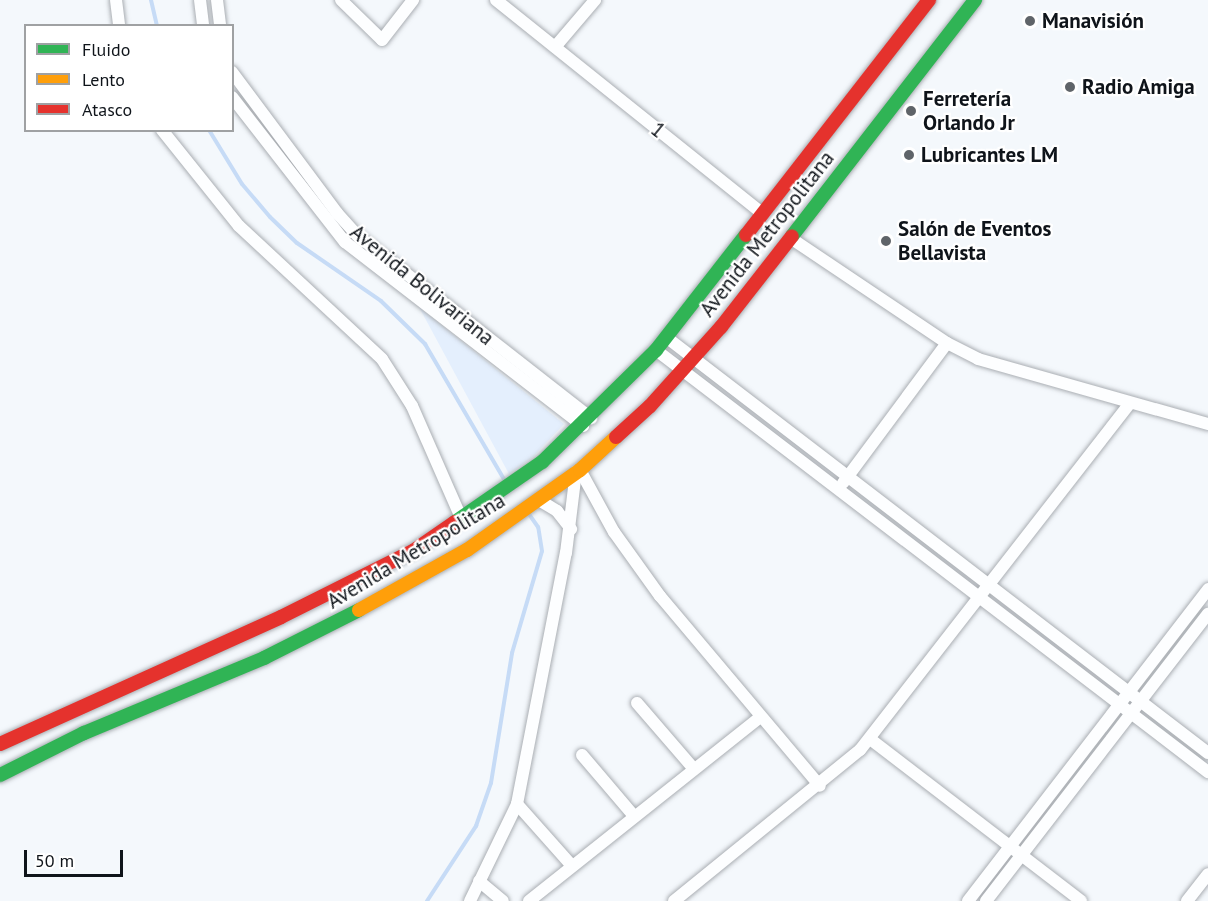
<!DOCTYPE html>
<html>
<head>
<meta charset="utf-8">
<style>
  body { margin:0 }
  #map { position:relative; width:1208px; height:901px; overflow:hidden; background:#f4f8fc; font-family:"PT Sans",sans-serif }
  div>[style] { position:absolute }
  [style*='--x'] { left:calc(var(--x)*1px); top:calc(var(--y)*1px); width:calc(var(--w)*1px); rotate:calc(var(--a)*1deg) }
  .green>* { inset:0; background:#e4effd }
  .stream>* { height:4px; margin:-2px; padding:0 2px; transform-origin:2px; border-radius:2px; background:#c6dbf6 }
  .roads { filter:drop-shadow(0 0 2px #aaaeb3) drop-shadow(0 0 2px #aaaeb3) }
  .street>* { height:12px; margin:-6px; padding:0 6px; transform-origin:6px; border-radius:6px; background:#fdfeff }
  .fast>* { height:14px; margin:-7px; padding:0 7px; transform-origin:7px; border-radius:7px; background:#30b455 }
  .slow>* { height:14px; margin:-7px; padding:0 7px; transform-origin:7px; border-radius:7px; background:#ff9f0a }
  .jam>* { height:14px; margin:-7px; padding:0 7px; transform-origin:7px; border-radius:7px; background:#e5322d }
  .dots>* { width:16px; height:16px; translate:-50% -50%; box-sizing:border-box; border:3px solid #fff; border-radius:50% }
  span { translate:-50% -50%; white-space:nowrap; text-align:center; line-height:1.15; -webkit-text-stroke:4.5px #fff; paint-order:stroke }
  .poi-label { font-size:21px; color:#0f141a; font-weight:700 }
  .left { translate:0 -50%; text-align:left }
  .street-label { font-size:21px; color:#0f141a }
  .legend { position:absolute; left:24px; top:24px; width:210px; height:108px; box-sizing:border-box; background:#fff; border:2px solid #9fa1a3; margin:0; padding:8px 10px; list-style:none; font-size:18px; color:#0f141a }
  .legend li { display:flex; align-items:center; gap:12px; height:30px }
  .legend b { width:30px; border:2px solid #9fa1a3 }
  .scale { position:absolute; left:24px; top:850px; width:99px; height:27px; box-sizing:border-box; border:3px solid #0f141a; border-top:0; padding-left:8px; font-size:18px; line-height:21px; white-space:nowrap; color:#0f141a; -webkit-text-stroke:4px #fff; paint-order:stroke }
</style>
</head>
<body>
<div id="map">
  <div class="green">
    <div style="clip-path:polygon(419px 307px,564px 424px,534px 456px,509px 474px)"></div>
  </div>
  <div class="stream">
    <div style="--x:151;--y:0;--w:27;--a:77"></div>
    <div style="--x:209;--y:130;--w:63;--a:58.6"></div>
    <div style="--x:242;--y:184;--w:43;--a:49.7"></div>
    <div style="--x:270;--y:217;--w:37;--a:44"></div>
    <div style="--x:297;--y:243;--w:102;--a:34.6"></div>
    <div style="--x:381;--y:301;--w:62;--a:44.3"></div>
    <div style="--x:425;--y:344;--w:156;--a:59.7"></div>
    <div style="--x:427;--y:901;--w:90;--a:-56.8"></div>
    <div style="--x:476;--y:826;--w:46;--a:-70.8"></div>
    <div style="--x:491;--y:783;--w:132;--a:-80.8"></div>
    <div style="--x:512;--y:653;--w:106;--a:-73.6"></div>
    <div style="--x:542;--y:551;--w:24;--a:-99"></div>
    <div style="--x:538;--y:527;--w:16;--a:-125"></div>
  </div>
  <div class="roads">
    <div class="street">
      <div style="--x:116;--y:0;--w:26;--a:83"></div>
      <div style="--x:200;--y:0;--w:26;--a:83"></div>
      <div style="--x:217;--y:0;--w:26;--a:83"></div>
      <div style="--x:341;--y:0;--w:57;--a:44.3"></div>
      <div style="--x:382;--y:40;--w:51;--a:-52.2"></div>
      <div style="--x:496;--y:0;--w:339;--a:38.7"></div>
      <div style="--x:555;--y:47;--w:62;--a:-49.6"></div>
      <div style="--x:232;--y:72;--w:176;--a:53.3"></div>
      <div style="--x:337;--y:213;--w:31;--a:48"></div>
      <div style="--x:358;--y:236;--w:296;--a:38"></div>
      <div style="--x:232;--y:97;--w:184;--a:52.1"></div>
      <div style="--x:345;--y:242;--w:301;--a:37.7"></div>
      <div style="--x:162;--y:130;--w:123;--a:51.3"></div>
      <div style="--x:239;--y:226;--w:195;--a:42.9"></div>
      <div style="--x:382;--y:359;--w:56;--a:57.4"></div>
      <div style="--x:412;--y:406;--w:124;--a:66.3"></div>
      <div style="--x:792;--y:239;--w:187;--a:33.9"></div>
      <div style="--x:947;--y:343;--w:35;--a:27"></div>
      <div style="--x:978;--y:359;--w:239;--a:15.8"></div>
      <div style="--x:666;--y:337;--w:683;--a:37.51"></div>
      <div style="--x:656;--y:350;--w:695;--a:37.4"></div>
      <div style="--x:580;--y:470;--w:71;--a:61.3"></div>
      <div style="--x:614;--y:532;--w:79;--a:54.3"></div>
      <div style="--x:660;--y:596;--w:248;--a:49.9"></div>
      <div style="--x:843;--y:483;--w:174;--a:-53.4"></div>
      <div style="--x:539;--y:500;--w:21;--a:31"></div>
      <div style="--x:557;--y:511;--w:23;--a:52"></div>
      <div style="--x:637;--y:703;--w:87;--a:49.2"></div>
      <div style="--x:870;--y:739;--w:266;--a:37.5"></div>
      <div style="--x:582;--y:755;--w:80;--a:49.6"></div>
      <div style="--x:517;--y:804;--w:83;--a:48.4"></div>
      <div style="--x:479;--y:881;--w:31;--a:40"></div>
      <div style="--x:470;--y:901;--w:108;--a:-64.1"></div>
      <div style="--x:517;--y:804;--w:256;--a:-79"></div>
      <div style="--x:566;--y:553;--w:82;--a:-83"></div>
      <div style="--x:529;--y:901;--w:295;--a:-38.5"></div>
      <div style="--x:674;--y:901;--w:240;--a:-39.1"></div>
      <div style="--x:860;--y:750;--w:438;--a:-52.1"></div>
      <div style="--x:968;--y:901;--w:394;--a:-52.4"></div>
      <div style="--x:986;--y:901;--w:363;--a:-52.3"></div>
      <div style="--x:1187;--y:901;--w:34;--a:-52"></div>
    </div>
    <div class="fast">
      <div style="--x:792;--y:236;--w:299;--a:-52.2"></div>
      <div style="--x:455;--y:522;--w:106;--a:-34.6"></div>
      <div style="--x:542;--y:462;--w:160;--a:-44.5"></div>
      <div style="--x:656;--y:350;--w:146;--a:-52"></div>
      <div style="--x:0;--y:775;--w:94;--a:-26.6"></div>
      <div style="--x:84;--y:733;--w:195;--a:-22.6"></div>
      <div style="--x:264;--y:658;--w:106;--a:-26.8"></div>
    </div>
    <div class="slow">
      <div style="--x:359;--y:610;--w:124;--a:-29.1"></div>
      <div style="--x:467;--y:550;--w:138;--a:-35.3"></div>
      <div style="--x:580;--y:470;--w:49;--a:-42.5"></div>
    </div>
    <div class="jam">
      <div style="--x:746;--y:235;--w:298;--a:-52.1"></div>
      <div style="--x:616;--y:437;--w:46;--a:-42.4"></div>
      <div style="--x:650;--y:406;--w:106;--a:-48.1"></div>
      <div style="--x:721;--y:327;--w:115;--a:-52"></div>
      <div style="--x:0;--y:744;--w:308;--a:-24.3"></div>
      <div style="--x:281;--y:617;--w:148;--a:-26.6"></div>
      <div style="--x:413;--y:551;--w:51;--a:-34.6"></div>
    </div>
  </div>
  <div class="dots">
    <div style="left:1030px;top:21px;background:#5f6469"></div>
    <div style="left:1070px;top:87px;background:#5f6469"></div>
    <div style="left:911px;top:111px;background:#5f6469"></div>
    <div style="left:909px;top:155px;background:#5f6469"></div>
    <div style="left:886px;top:241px;background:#5f6469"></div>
  </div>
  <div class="poi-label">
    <span class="left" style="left:1042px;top:21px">Manavisión</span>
    <span class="left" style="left:1082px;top:87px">Radio Amiga</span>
    <span class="left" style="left:923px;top:111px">Ferretería<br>Orlando Jr</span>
    <span class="left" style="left:921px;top:155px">Lubricantes LM</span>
    <span class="left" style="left:898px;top:241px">Salón de Eventos<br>Bellavista</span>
  </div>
  <div class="street-label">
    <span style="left:658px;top:130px;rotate:39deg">1</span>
    <span style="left:767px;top:234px;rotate:-52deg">Avenida Metropolitana</span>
    <span style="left:422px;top:285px;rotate:39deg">Avenida Bolivariana</span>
    <span style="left:416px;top:551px;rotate:-31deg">Avenida Metropolitana</span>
  </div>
  <ul class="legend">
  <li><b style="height:8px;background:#30b455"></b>Fluido</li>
  <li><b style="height:8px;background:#ff9f0a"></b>Lento</li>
  <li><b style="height:8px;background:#e5322d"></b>Atasco</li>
  </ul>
  <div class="scale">50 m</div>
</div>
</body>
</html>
